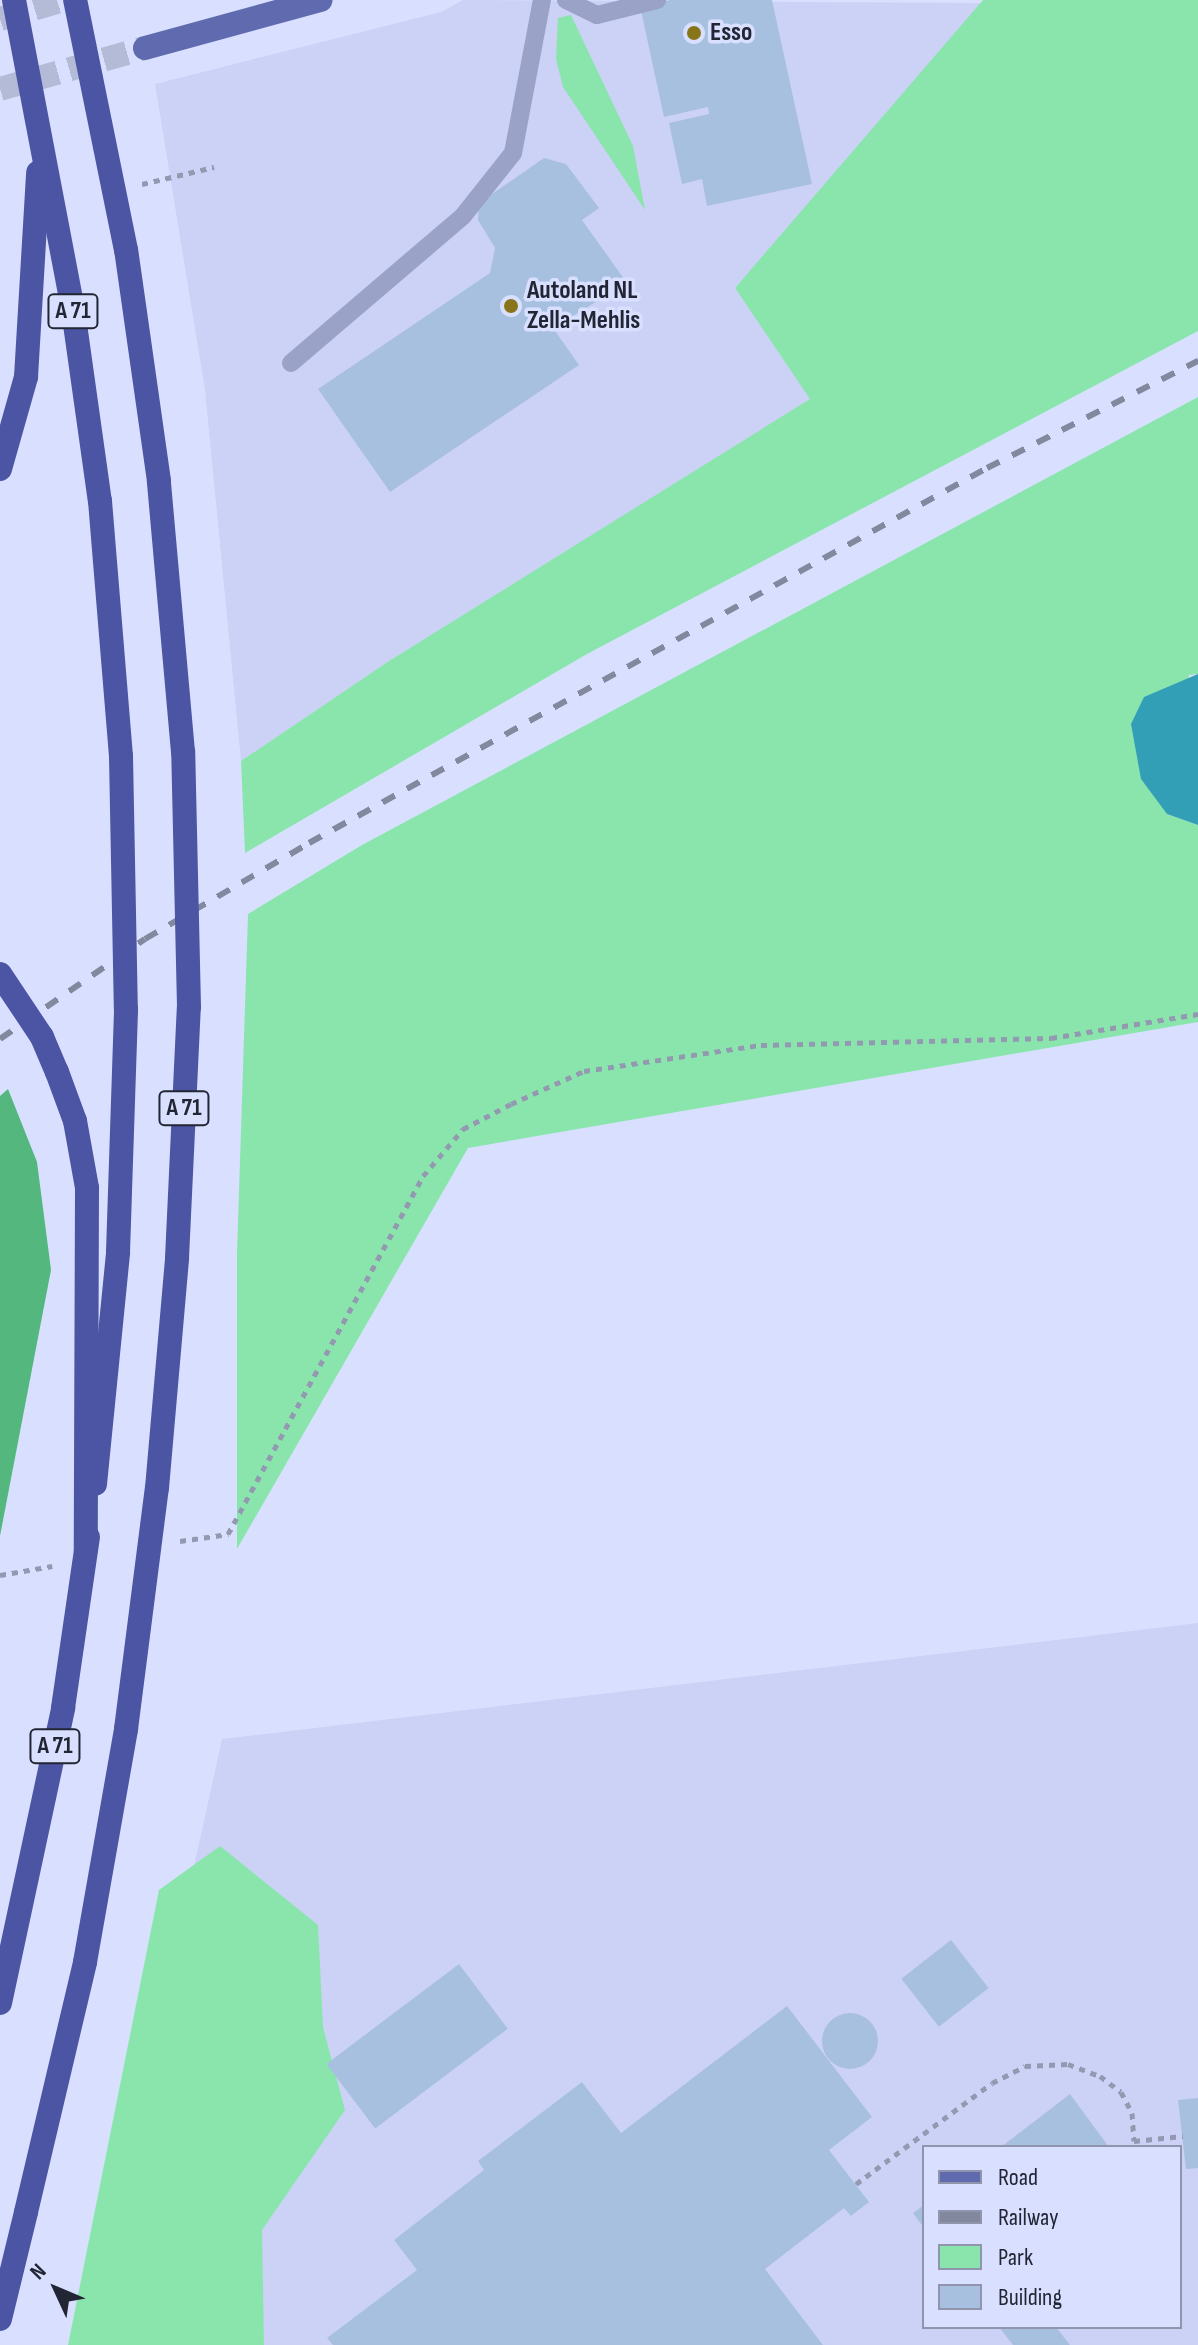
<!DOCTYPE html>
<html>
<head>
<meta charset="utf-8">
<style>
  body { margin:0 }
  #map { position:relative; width:1198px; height:2345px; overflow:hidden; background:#d9e0ff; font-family:"Sofia Sans Condensed",sans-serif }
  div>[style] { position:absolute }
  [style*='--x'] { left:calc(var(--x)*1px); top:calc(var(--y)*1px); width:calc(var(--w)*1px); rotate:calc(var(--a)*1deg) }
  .built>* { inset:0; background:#cbd2f6 }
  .green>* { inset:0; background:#8ae5ad }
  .forest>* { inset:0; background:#53b77e }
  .water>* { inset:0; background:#329fb7 }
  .building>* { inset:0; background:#a8c0e0; transform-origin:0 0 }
  .round { border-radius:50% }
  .primary-tunnel>* { height:24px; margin-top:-12px; transform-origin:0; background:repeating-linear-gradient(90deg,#b4bbd6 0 24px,transparent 0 36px) }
  .path>* { height:5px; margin-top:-2.5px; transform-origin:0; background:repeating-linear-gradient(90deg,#9399b1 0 6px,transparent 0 12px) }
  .lane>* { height:18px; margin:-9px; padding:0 9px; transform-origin:9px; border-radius:9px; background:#9aa2c8 }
  .primary>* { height:24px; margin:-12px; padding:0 12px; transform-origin:12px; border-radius:12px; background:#606aaf }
  .highway>* { height:24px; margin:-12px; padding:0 12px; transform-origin:12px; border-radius:12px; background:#4c55a4 }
  .rail>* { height:6px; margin-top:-3px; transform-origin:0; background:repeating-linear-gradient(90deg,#82889e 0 14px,transparent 0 28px) }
  .highway-bridge>* { height:24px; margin:-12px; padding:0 12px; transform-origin:12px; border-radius:12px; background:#4c55a4 }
  .dots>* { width:22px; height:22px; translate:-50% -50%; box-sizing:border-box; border:4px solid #d9e0ff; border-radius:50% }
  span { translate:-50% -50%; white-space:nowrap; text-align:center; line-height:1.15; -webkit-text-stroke:7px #d9e0ff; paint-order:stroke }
  .shield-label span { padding:2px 6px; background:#d9e0ff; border:2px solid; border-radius:6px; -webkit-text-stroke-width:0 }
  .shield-label { font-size:24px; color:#222533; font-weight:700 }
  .poi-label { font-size:26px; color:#222533; font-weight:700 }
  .left { translate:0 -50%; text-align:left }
  .legend { position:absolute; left:922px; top:2145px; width:260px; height:184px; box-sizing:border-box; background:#d9e0ff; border:2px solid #9095ad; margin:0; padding:10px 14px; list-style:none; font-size:24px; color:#222533 }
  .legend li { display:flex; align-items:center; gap:16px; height:40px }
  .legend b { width:40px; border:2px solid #9095ad }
  .north { position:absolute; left:16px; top:2249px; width:80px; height:80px; -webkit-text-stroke:6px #d9e0ff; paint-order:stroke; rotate:314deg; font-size:22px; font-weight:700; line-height:32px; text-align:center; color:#222533 }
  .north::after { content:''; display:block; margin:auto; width:28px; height:36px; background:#222533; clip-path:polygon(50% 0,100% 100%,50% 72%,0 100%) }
</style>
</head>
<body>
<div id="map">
  <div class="built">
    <div style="clip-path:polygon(463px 0,984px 3px,735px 288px,811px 399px,389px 661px,241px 761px,205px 390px,155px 84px,441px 12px)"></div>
    <div style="clip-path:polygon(evenodd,1198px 1623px,1198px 2345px,89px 2345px,222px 1739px,1198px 1623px,924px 2147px,1180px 2147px,1180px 2327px,924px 2327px,924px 2147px)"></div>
  </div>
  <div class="green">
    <div style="clip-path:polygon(983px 0,1198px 0,1198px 331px,587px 654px,245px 853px,241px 761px,389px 661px,810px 399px,735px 288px)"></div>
    <div style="clip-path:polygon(571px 15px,633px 146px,645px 210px,563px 87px,556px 59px,558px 18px)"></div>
    <div style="clip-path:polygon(1198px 397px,1198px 674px,1189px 675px,1167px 814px,1198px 825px,1198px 1022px,468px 1148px,237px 1549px,237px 1253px,248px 914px,362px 845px)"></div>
    <div style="clip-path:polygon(220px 1846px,318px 1925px,323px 2027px,345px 2110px,262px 2230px,264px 2345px,68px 2345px,159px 1890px)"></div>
  </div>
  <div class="forest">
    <div style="clip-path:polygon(8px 1089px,37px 1162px,51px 1270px,0 1536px,0 1096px)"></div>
  </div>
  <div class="water">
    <div style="clip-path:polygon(1198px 674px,1198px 825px,1167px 814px,1141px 779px,1131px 724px,1144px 697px)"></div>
  </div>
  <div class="building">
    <div style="clip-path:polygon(670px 0,772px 0,812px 184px,707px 206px,702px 179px,682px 184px,669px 123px,709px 114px,708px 107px,664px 117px,640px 6px)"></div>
    <div style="clip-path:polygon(544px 158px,566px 164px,599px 208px,582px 220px,627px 283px,553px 328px,579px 365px,390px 492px,318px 389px,490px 273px,495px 248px,478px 220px,479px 203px)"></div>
    <div style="left:951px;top:1940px;width:61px;height:63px;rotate:52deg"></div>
    <div style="left:459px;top:1964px;width:81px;height:166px;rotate:53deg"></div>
    <div style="clip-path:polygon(787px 2006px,872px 2117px,829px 2150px,869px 2202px,851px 2216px,844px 2208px,765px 2269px,823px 2345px,333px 2345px,327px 2338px,417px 2270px,394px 2240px,484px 2170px,478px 2161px,582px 2082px,621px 2133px)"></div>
    <div class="round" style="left:822px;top:2013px;width:56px;height:56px"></div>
    <div style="clip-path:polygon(1070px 2094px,1109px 2147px,1001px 2147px)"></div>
    <div style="clip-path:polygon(1198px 2098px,1198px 2168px,1186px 2169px,1178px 2100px)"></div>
    <div style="clip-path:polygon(924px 2205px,924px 2228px,913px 2213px)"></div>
    <div style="clip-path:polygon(999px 2327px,1056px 2327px,1070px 2345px,1013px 2345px)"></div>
  </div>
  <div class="primary-tunnel">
    <div style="--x:0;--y:19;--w:66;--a:-16.8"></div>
    <div style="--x:0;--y:89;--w:151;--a:-15.8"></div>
  </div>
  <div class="path">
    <div style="--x:142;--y:184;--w:74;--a:-13.3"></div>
    <div style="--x:180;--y:1541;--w:49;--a:-8.3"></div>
    <div style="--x:228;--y:1534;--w:408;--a:-61.4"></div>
    <div style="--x:423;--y:1176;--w:62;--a:-49.6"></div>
    <div style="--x:463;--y:1129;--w:54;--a:-27.5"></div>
    <div style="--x:511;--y:1104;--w:80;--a:-24.3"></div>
    <div style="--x:584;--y:1071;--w:179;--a:-8.4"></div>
    <div style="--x:761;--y:1045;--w:290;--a:-1.4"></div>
    <div style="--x:1051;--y:1038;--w:149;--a:-9.3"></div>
    <div style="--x:0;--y:1575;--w:53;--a:-9.8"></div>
    <div style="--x:856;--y:2184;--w:169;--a:-36.6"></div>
    <div style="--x:992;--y:2083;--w:37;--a:-27"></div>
    <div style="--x:1025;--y:2066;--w:43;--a:-2.7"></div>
    <div style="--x:1068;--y:2064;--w:34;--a:21"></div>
    <div style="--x:1100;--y:2076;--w:26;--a:37"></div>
    <div style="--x:1121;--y:2092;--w:24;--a:62"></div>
    <div style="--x:1132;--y:2113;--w:28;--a:86"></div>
    <div style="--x:1134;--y:2141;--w:49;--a:-5.8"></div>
  </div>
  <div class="lane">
    <div style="--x:566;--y:0;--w:34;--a:26"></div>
    <div style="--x:597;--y:15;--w:62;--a:-14"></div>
    <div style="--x:291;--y:363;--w:226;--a:-40.5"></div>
    <div style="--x:463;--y:216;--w:80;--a:-51.6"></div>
    <div style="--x:513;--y:153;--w:156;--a:-79.3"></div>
  </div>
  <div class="primary">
    <div style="--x:145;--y:48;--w:182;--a:-15.3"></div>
  </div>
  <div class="highway">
    <div style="--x:95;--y:1484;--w:233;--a:-84.3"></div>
    <div style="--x:118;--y:1252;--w:243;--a:-88.1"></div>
    <div style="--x:0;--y:2319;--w:110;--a:-76.3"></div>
  </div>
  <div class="rail">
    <div style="--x:0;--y:1039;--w:176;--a:-34.6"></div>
    <div style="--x:145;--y:939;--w:190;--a:-30.3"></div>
    <div style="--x:309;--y:843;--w:775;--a:-28.95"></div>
    <div style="--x:987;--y:468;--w:237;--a:-26.9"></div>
  </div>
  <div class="highway-bridge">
    <div style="--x:14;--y:0;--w:316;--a:79.2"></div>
    <div style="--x:73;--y:310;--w:193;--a:82"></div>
    <div style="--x:100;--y:501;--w:256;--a:85.3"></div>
    <div style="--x:121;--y:756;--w:253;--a:88.9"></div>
    <div style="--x:0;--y:469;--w:96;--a:-74.2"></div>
    <div style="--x:26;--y:377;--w:205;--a:-86.6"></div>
    <div style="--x:0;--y:974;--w:76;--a:56.3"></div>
    <div style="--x:42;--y:1037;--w:38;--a:67"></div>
    <div style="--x:57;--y:1072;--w:52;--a:69.8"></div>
    <div style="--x:75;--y:1121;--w:68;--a:79.8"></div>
    <div style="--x:87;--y:1188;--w:362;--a:90.2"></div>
    <div style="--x:0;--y:2003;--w:302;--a:-77.9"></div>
    <div style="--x:63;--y:1708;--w:173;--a:-81.7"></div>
    <div style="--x:26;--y:2212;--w:257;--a:-76.7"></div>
    <div style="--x:85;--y:1962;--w:237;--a:-80"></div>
    <div style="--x:126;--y:1729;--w:243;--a:-82.7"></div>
    <div style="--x:157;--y:1488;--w:231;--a:-85"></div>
    <div style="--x:177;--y:1258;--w:251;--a:-87.3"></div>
    <div style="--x:189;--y:1007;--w:255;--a:-91.3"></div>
    <div style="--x:183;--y:752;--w:272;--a:-95.1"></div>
    <div style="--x:159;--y:481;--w:233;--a:-98.1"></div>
    <div style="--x:126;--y:250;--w:255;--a:-101.5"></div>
  </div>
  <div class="dots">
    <div style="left:694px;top:33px;background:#897519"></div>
    <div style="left:511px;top:306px;background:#897519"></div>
  </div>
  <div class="shield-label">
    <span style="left:73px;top:311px">A 71</span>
    <span style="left:184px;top:1108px">A 71</span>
    <span style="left:55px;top:1746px">A 71</span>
  </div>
  <div class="poi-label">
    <span class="left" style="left:710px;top:33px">Esso</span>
    <span class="left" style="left:527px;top:306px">Autoland NL<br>Zella-Mehlis</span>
  </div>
  <ul class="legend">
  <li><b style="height:10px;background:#606aaf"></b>Road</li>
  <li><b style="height:10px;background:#82889e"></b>Railway</li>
  <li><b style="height:22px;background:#8ae5ad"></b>Park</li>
  <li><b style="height:22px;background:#a8c0e0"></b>Building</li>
  </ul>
  <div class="north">N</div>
</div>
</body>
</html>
